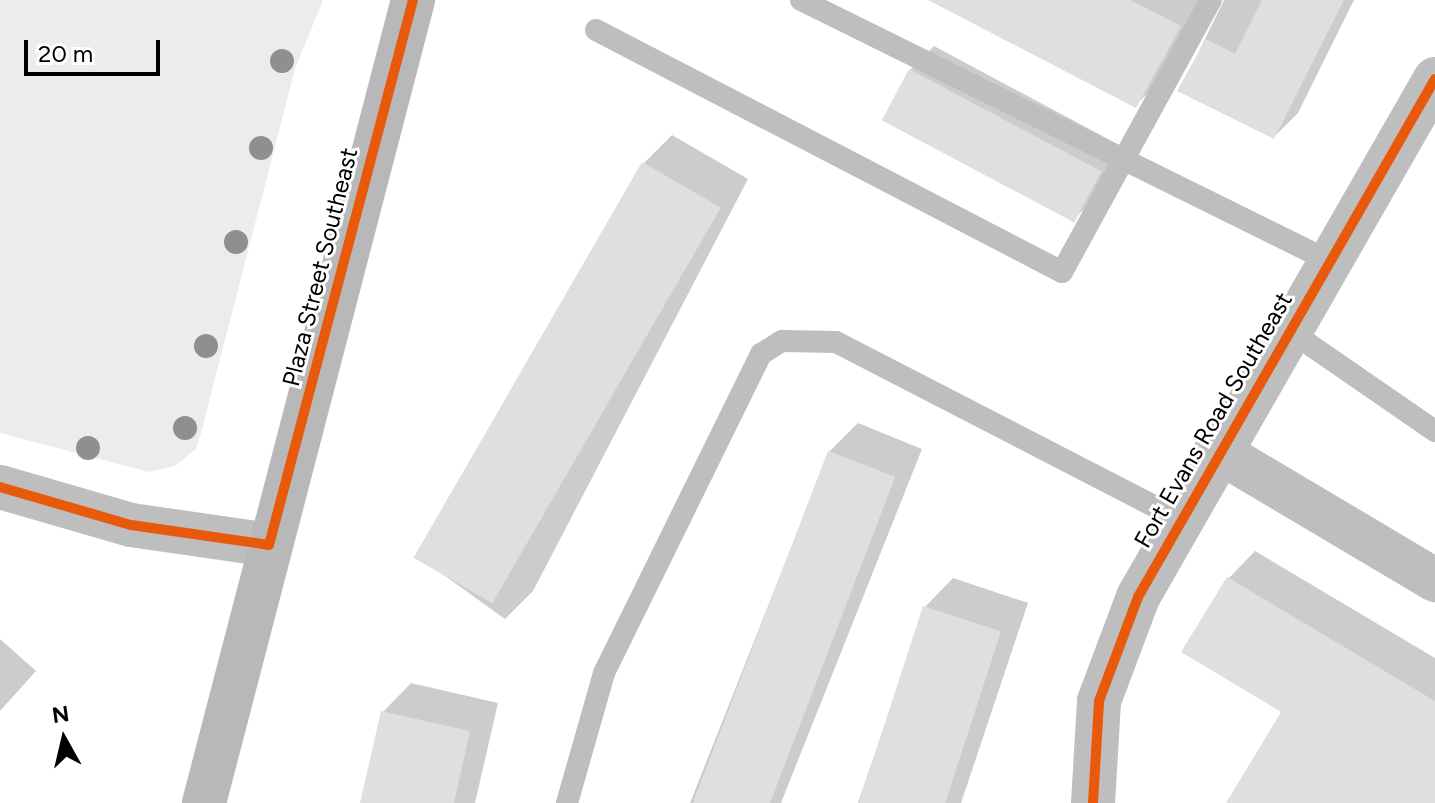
<!DOCTYPE html>
<html>
<head>
<meta charset="utf-8">
<style>
  body { margin:0 }
  #map { position:relative; width:1435px; height:803px; overflow:hidden; background:#fff; font-family:Figtree,sans-serif }
  div>[style] { position:absolute }
  [style*='--x'] { left:calc(var(--x)*1px); top:calc(var(--y)*1px); width:calc(var(--w)*1px); rotate:calc(var(--a)*1deg) }
  .green>* { inset:0; background:#ececec }
  .shadow>* { inset:0; background:#0003 }
  .building>* { inset:0; background:#dfdfdf; transform-origin:0 0 }
  .lane>* { height:22px; margin:-11px; padding:0 11px; transform-origin:11px; border-radius:11px; background:#bebebe }
  .street>* { height:44px; margin:-22px; padding:0 22px; transform-origin:22px; border-radius:22px; background:#bebebe }
  .secondary>* { height:44px; margin:-22px; padding:0 22px; transform-origin:22px; border-radius:22px; background:#b8b8b8 }
  .cycleway>* { height:10px; margin:-5px; padding:0 5px; transform-origin:5px; border-radius:5px; background:#e8590c }
  .trees>* { width:24px; height:24px; margin:-12px; border-radius:50%; background:#8f8f8f }
  span { translate:-50% -50%; white-space:nowrap; text-align:center; line-height:1.15; -webkit-text-stroke:6px #fff; paint-order:stroke }
  .street-label { font-size:24px; color:#000 }
  .north { position:absolute; left:24px; top:699px; width:80px; height:80px; -webkit-text-stroke:6px #fff; paint-order:stroke; rotate:352deg; font-size:22px; font-weight:700; line-height:32px; text-align:center; color:#000 }
  .north::after { content:''; display:block; margin:auto; width:28px; height:36px; background:#000; clip-path:polygon(50% 0,100% 100%,50% 72%,0 100%) }
  .scale { position:absolute; left:24px; top:40px; width:136px; height:36px; box-sizing:border-box; border:4px solid #000; border-top:0; padding-left:10px; font-size:24px; line-height:28px; white-space:nowrap; color:#000; -webkit-text-stroke:6px #fff; paint-order:stroke }
</style>
</head>
<body>
<div id="map">
  <div class="green">
    <div style="clip-path:polygon(0 0,323px 0,295px 69px,201px 433px,196px 449px,175px 466px,149px 472px,0 433px)"></div>
  </div>
  <div class="shadow">
    <div style="clip-path:polygon(932px 0,1204px 0,1160px 81px,1136px 105px)"></div>
    <div style="clip-path:polygon(1224px 0,1354px 0,1298px 113px,1274px 137px,1180px 90px)"></div>
    <div style="clip-path:polygon(934px 46px,1123px 147px,1097px 196px,1073px 220px,910px 70px)"></div>
    <div style="clip-path:polygon(672px 135px,748px 179px,533px 591px,505px 619px,427px 563px,644px 163px)"></div>
    <div style="clip-path:polygon(858px 423px,922px 449px,781px 803px,690px 803px,829px 452px)"></div>
    <div style="clip-path:polygon(1255px 551px,1435px 658px,1435px 802px,1229px 803px,1284px 712px,1184px 652px,1229px 578px)"></div>
    <div style="clip-path:polygon(953px 578px,1028px 603px,961px 803px,858px 803px,925px 607px)"></div>
    <div style="clip-path:polygon(0 639px,36px 671px,0 711px)"></div>
    <div style="clip-path:polygon(411px 683px,498px 703px,475px 803px,362px 803px,383px 712px)"></div>
  </div>
  <div class="building">
    <div style="clip-path:polygon(928px 0,1130px 0,1181px 26px,1136px 108px)"></div>
    <div style="clip-path:polygon(1262px 0,1344px 0,1274px 139px,1177px 91px,1206px 39px,1235px 54px)"></div>
    <div style="left:909px;top:69px;width:218px;height:58px;rotate:28deg"></div>
    <div style="left:642px;top:162px;width:91px;height:457px;rotate:30deg"></div>
    <div style="left:828px;top:451px;width:72px;height:379px;rotate:21deg"></div>
    <div style="clip-path:polygon(1227px 577px,1435px 701px,1435px 803px,1226px 803px,1281px 712px,1181px 652px)"></div>
    <div style="left:923px;top:606px;width:82px;height:208px;rotate:18deg"></div>
    <div style="clip-path:polygon(381px 711px,470px 731px,454px 803px,360px 803px)"></div>
  </div>
  <div class="lane">
    <div style="--x:801;--y:0;--w:587;--a:26.3"></div>
    <div style="--x:596;--y:30;--w:525;--a:27.44"></div>
    <div style="--x:1062;--y:272;--w:310;--a:-61.3"></div>
    <div style="--x:1287;--y:329;--w:180;--a:34.6"></div>
    <div style="--x:567;--y:803;--w:135;--a:-74.1"></div>
    <div style="--x:604;--y:673;--w:356;--a:-63.8"></div>
    <div style="--x:761;--y:354;--w:25;--a:-32"></div>
    <div style="--x:782;--y:341;--w:54;--a:1.1"></div>
    <div style="--x:836;--y:342;--w:384;--a:27.3"></div>
  </div>
  <div class="street">
    <div style="--x:1216;--y:450;--w:255;--a:30.7"></div>
    <div style="--x:0;--y:487;--w:136;--a:16.2"></div>
    <div style="--x:131;--y:525;--w:139;--a:8.2"></div>
    <div style="--x:1093;--y:803;--w:102;--a:-86.6"></div>
    <div style="--x:1099;--y:701;--w:111;--a:-69.4"></div>
    <div style="--x:1138;--y:597;--w:597;--a:-60.17"></div>
  </div>
  <div class="secondary">
    <div style="--x:204;--y:803;--w:830;--a:-75.41"></div>
  </div>
  <div class="cycleway">
    <div style="--x:0;--y:487;--w:136;--a:16.2"></div>
    <div style="--x:131;--y:525;--w:139;--a:8.2"></div>
    <div style="--x:269;--y:545;--w:564;--a:-75.2"></div>
    <div style="--x:1093;--y:803;--w:102;--a:-86.6"></div>
    <div style="--x:1099;--y:701;--w:111;--a:-69.4"></div>
    <div style="--x:1138;--y:597;--w:597;--a:-60.17"></div>
  </div>
  <div class="trees">
    <div style="left:282px;top:61px"></div>
    <div style="left:261px;top:148px"></div>
    <div style="left:236px;top:242px"></div>
    <div style="left:206px;top:346px"></div>
    <div style="left:185px;top:428px"></div>
    <div style="left:88px;top:448px"></div>
  </div>
  <div class="street-label">
    <span style="left:320px;top:267px;rotate:-76deg">Plaza Street Southeast</span>
    <span style="left:1213px;top:420px;rotate:-60deg">Fort Evans Road Southeast</span>
  </div>
  <div class="north">N</div>
  <div class="scale">20 m</div>
</div>
</body>
</html>
